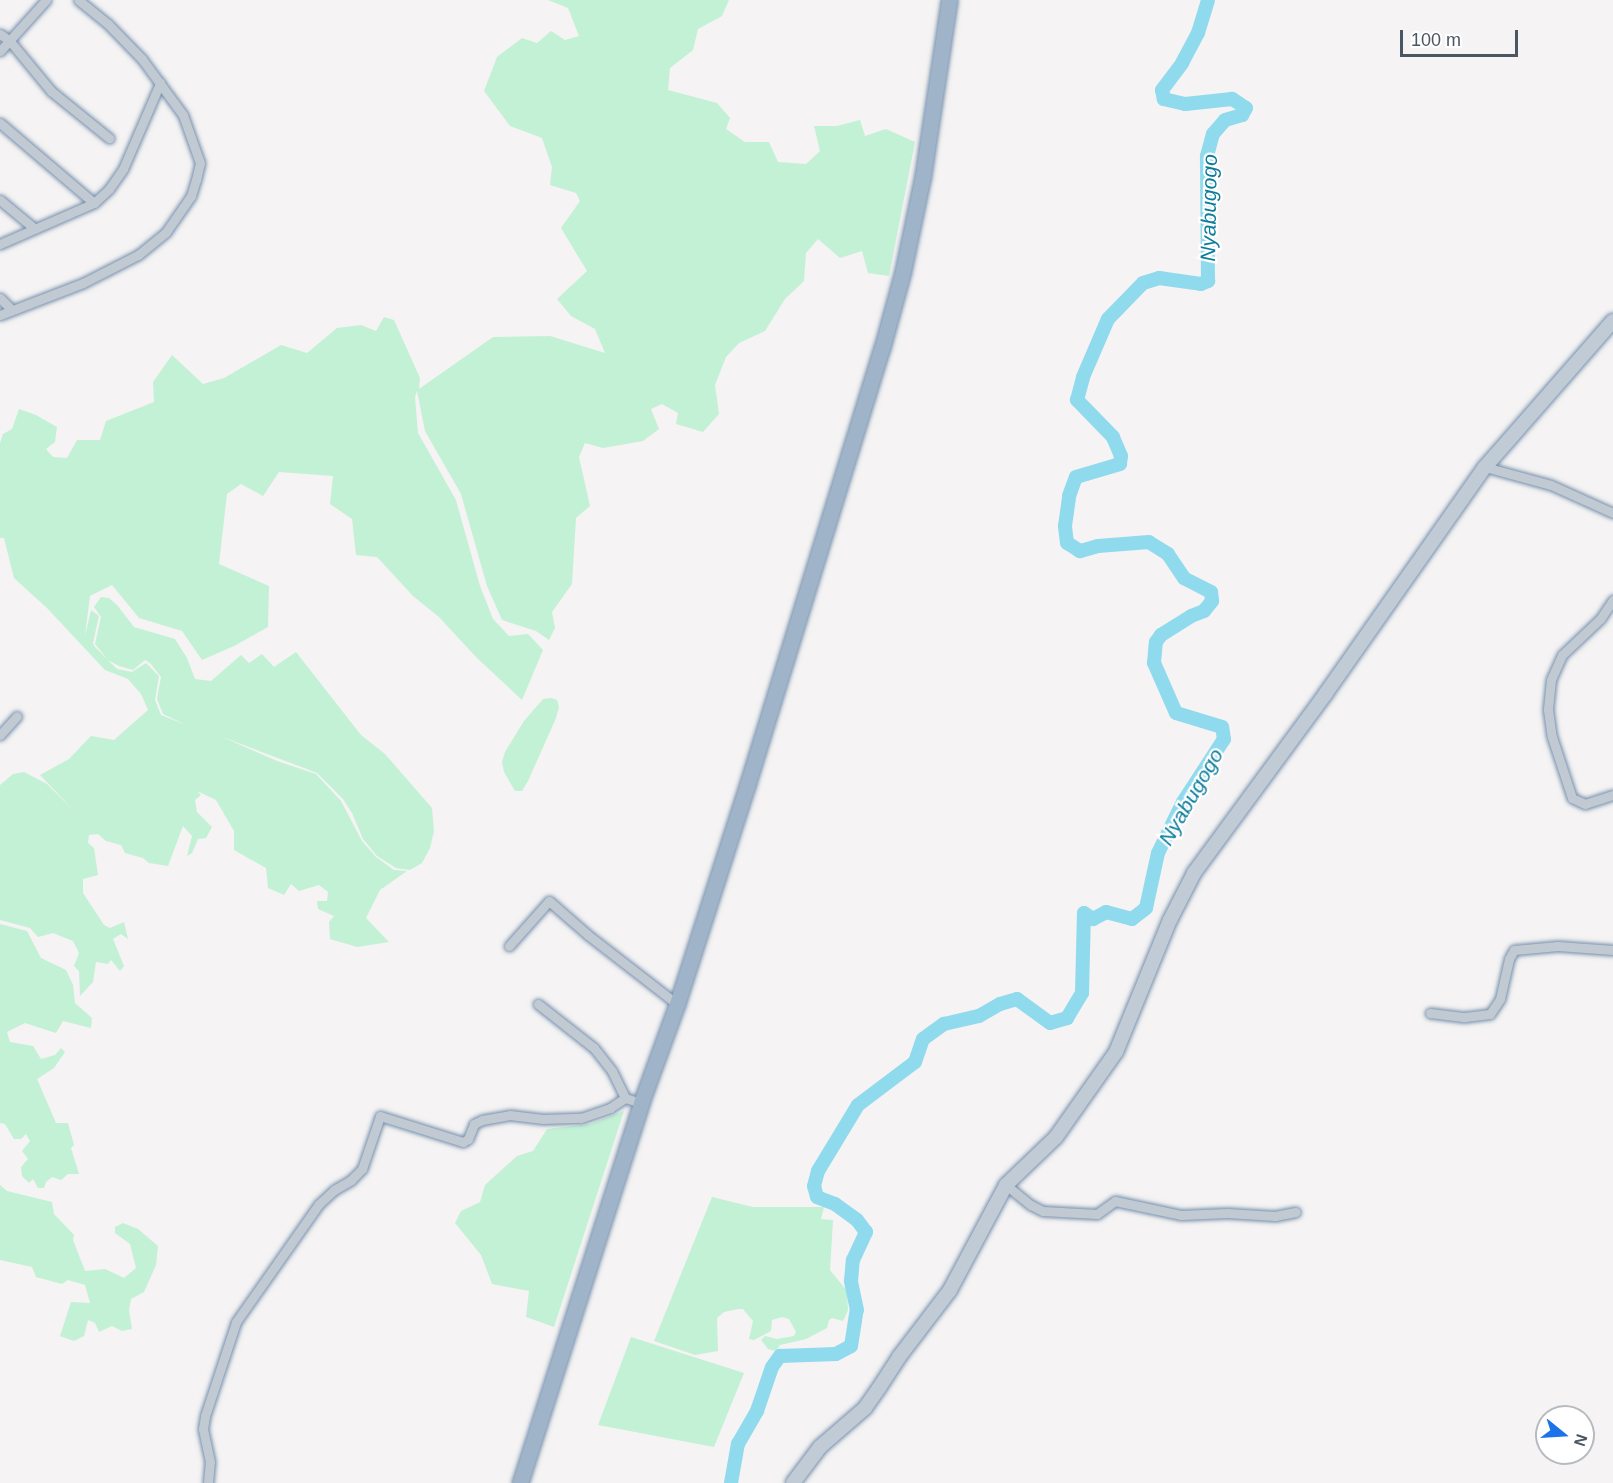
<!DOCTYPE html>
<html>
<head>
<meta charset="utf-8">
<style>
  body { margin:0 }
  #map { position:relative; width:1613px; height:1483px; overflow:hidden; background:#f5f3f3; font-family:Helvetica,sans-serif }
  div>[style] { position:absolute }
  [style*='--x'] { left:calc(var(--x)*1px); top:calc(var(--y)*1px); width:calc(var(--w)*1px); rotate:calc(var(--a)*1deg) }
  .green>* { inset:0; background:#c3f1d5 }
  .river>* { height:14px; margin:-7px; padding:0 7px; transform-origin:7px; border-radius:7px; background:#90daee }
  .roads { filter:drop-shadow(0 0 2px #7690ad) drop-shadow(0 0 2px #7690ad) }
  .minor>* { height:9px; margin:-4.5px; padding:0 4.5px; transform-origin:4.5px; border-radius:4.5px; background:#c1cad2 }
  .secondary>* { height:14px; margin:-7px; padding:0 7px; transform-origin:7px; border-radius:7px; background:#c1cbd6 }
  .trunk>* { height:15px; margin:-7.5px; padding:0 7.5px; transform-origin:7.5px; border-radius:7.5px; background:#9fb4c9 }
  span { translate:-50% -50%; white-space:nowrap; text-align:center; line-height:1.15; -webkit-text-stroke:4.5px #fff; paint-order:stroke }
  .water-label { font-size:21px; color:#0c7c9b; font-style:italic }
  .north { position:absolute; left:1535px; top:1405px; width:60px; height:60px; box-sizing:border-box; background:#fff; border:2px solid #b7bbc0; border-radius:50%; rotate:108deg; font-size:16px; font-weight:700; line-height:24px; text-align:center; color:#4a5661 }
  .north::after { content:''; display:block; margin:auto; width:21px; height:27px; background:#1a73e8; clip-path:polygon(50% 0,100% 100%,50% 72%,0 100%) }
  .scale { position:absolute; left:1400px; top:30px; width:118px; height:27px; box-sizing:border-box; border:3px solid #4a5661; border-top:0; padding-left:8px; font-size:18px; line-height:21px; white-space:nowrap; color:#4a5661; -webkit-text-stroke:4px #fff; paint-order:stroke }
</style>
</head>
<body>
<div id="map">
  <div class="green">
    <div style="clip-path:polygon(548px 0,729px 0,722px 16px,698px 29px,693px 50px,670px 68px,668px 90px,717px 103px,730px 118px,726px 129px,745px 142px,769px 142px,778px 162px,806px 164px,820px 151px,814px 126px,837px 126px,860px 120px,865px 136px,886px 129px,915px 142px,889px 276px,868px 273px,862px 251px,840px 258px,818px 239px,806px 253px,804px 281px,785px 299px,765px 331px,739px 343px,726px 357px,715px 385px,719px 414px,703px 432px,676px 424px,678px 413px,662px 404px,651px 409px,659px 429px,643px 441px,603px 448px,585px 443px,579px 457px,590px 506px,576px 518px,572px 584px,552px 612px,555px 628px,549px 640px,536px 631px,502px 620px,487px 586px,461px 494px,425px 431px,417px 391px,415px 397px,418px 433px,456px 500px,480px 586px,493px 619px,509px 636px,528px 634px,543px 650px,522px 700px,476px 657px,439px 617px,413px 596px,377px 557px,356px 555px,352px 519px,330px 504px,333px 476px,279px 472px,263px 496px,241px 484px,227px 494px,219px 564px,269px 586px,268px 627px,234px 646px,202px 660px,182px 631px,139px 618px,112px 585px,90px 596px,85px 636px,91px 610px,99px 616px,93px 643px,95px 647px,117px 669px,132px 672px,146px 663px,159px 676px,155px 700px,161px 715px,186px 725px,163px 714px,157px 699px,161px 677px,151px 664px,145px 660px,133px 670px,119px 666px,108px 660px,95px 644px,101px 617px,94px 607px,101px 597px,109px 598px,117px 605px,134px 627px,175px 639px,187px 658px,195px 679px,211px 681px,241px 655px,249px 663px,262px 654px,274px 667px,296px 652px,361px 735px,385px 754px,432px 808px,434px 831px,430px 848px,422px 863px,410px 870px,396px 868px,377px 856px,363px 839px,352px 813px,343px 799px,317px 773px,220px 736px,277px 761px,316px 774px,341px 801px,362px 841px,376px 857px,394px 870px,407px 871px,380px 890px,366px 918px,389px 942px,357px 947px,330px 939px,329px 922px,334px 916px,318px 909px,317px 901px,327px 901px,328px 892px,319px 885px,299px 891px,291px 884px,284px 895px,268px 888px,266px 868px,234px 850px,234px 831px,216px 800px,197px 791px,201px 795px,195px 800px,197px 812px,212px 827px,206px 838px,198px 839px,192px 853px,187px 856px,192px 836px,183px 826px,168px 866px,149px 863px,143px 858px,125px 853px,121px 845px,106px 841px,98px 834px,89px 835px,88px 843px,94px 848px,98px 875px,83px 879px,83px 893px,104px 925px,110px 928px,124px 922px,128px 939px,121px 934px,113px 939px,124px 966px,120px 971px,111px 960px,108px 964px,96px 962px,93px 982px,80px 996px,79px 971px,74px 966px,79px 953px,73px 941px,53px 933px,38px 937px,30px 928px,0 920px,0 785px,13px 774px,24px 772px,47px 784px,76px 813px,40px 775px,69px 759px,91px 736px,114px 740px,148px 710px,141px 694px,128px 679px,105px 670px,47px 608px,14px 578px,4px 538px,0 538px,0 443px,3px 434px,12px 429px,19px 409px,36px 415px,57px 427px,55px 442px,46px 449px,53px 457px,67px 458px,77px 440px,100px 440px,106px 421px,154px 402px,153px 382px,172px 355px,203px 384px,224px 378px,281px 345px,307px 353px,337px 328px,361px 325px,376px 331px,384px 317px,394px 320px,420px 378px,419px 389px,493px 337px,550px 336px,605px 353px,595px 329px,571px 316px,557px 299px,587px 271px,561px 228px,580px 201px,576px 193px,550px 185px,552px 167px,542px 138px,510px 126px,484px 91px,497px 57px,522px 38px,537px 43px,551px 31px,565px 40px,579px 36px,568px 8px)"></div>
    <div style="clip-path:polygon(551px 698px,557px 700px,559px 707px,556px 718px,528px 781px,522px 791px,515px 791px,504px 772px,502px 762px,505px 752px,524px 721px,543px 699px)"></div>
    <div style="clip-path:polygon(0 924px,27px 931px,41px 958px,66px 970px,73px 985px,75px 1003px,92px 1018px,91px 1028px,63px 1021px,56px 1033px,25px 1023px,7px 1032px,10px 1042px,33px 1046px,41px 1059px,55px 1055px,61px 1048px,65px 1052px,54px 1068px,37px 1079px,56px 1123px,68px 1123px,74px 1145px,71px 1148px,79px 1174px,68px 1174px,61px 1180px,52px 1177px,46px 1182px,44px 1188px,38px 1188px,33px 1179px,29px 1183px,22px 1176px,21px 1167px,28px 1159px,22px 1151px,30px 1141px,26px 1134px,21px 1139px,14px 1139px,5px 1124px,0 1123px)"></div>
    <div style="clip-path:polygon(624px 1111px,554px 1327px,526px 1317px,529px 1291px,492px 1284px,481px 1255px,455px 1223px,461px 1211px,480px 1202px,485px 1185px,517px 1156px,533px 1151px,547px 1129px,590px 1124px)"></div>
    <div style="clip-path:polygon(0 1185px,7px 1191px,52px 1202px,54px 1214px,74px 1235px,73px 1240px,85px 1271px,105px 1269px,124px 1278px,136px 1268px,130px 1244px,115px 1233px,115px 1227px,123px 1223px,138px 1229px,158px 1246px,156px 1265px,144px 1292px,131px 1299px,129px 1310px,132px 1329px,122px 1331px,112px 1326px,99px 1332px,95px 1323px,88px 1320px,84px 1336px,74px 1341px,60px 1336px,71px 1302px,90px 1303px,85px 1285px,68px 1280px,62px 1284px,36px 1277px,32px 1267px,0 1260px)"></div>
    <div style="clip-path:polygon(712px 1197px,753px 1207px,824px 1207px,821px 1219px,833px 1220px,830px 1270px,847px 1291px,848px 1310px,843px 1321px,832px 1318px,829px 1320px,827px 1328px,806px 1339px,780px 1345px,776px 1351px,768px 1349px,761px 1340px,765px 1336px,777px 1339px,794px 1336px,796px 1332px,789px 1319px,782px 1317px,772px 1320px,771px 1331px,754px 1340px,749px 1339px,753px 1321px,743px 1309px,738px 1309px,724px 1312px,717px 1318px,718px 1351px,695px 1355px,654px 1341px)"></div>
    <div style="clip-path:polygon(631px 1337px,744px 1373px,714px 1447px,598px 1425px)"></div>
  </div>
  <div class="river">
    <div style="--x:731;--y:1483;--w:40;--a:-80"></div>
    <div style="--x:738;--y:1444;--w:38;--a:-60"></div>
    <div style="--x:757;--y:1411;--w:46;--a:-71.2"></div>
    <div style="--x:772;--y:1367;--w:14;--a:-54"></div>
    <div style="--x:780;--y:1356;--w:56;--a:-2"></div>
    <div style="--x:836;--y:1354;--w:17;--a:-28"></div>
    <div style="--x:851;--y:1346;--w:36;--a:-81"></div>
    <div style="--x:857;--y:1310;--w:30;--a:-102"></div>
    <div style="--x:851;--y:1281;--w:21;--a:-85"></div>
    <div style="--x:853;--y:1260;--w:31;--a:-65"></div>
    <div style="--x:866;--y:1232;--w:15;--a:-127"></div>
    <div style="--x:857;--y:1220;--w:27;--a:-144"></div>
    <div style="--x:835;--y:1204;--w:19;--a:-159"></div>
    <div style="--x:817;--y:1197;--w:11;--a:-105"></div>
    <div style="--x:814;--y:1186;--w:16;--a:-75"></div>
    <div style="--x:818;--y:1171;--w:77;--a:-58.8"></div>
    <div style="--x:858;--y:1105;--w:71;--a:-37"></div>
    <div style="--x:915;--y:1062;--w:24;--a:-71"></div>
    <div style="--x:923;--y:1039;--w:26;--a:-36"></div>
    <div style="--x:944;--y:1024;--w:36;--a:-13"></div>
    <div style="--x:979;--y:1016;--w:24;--a:-30"></div>
    <div style="--x:1000;--y:1004;--w:18;--a:-16"></div>
    <div style="--x:1017;--y:999;--w:41;--a:36"></div>
    <div style="--x:1050;--y:1023;--w:18;--a:-16"></div>
    <div style="--x:1067;--y:1018;--w:29;--a:-59"></div>
    <div style="--x:1082;--y:993;--w:80;--a:-88.6"></div>
    <div style="--x:1084;--y:913;--w:11;--a:34"></div>
    <div style="--x:1093;--y:919;--w:15;--a:-28"></div>
    <div style="--x:1106;--y:912;--w:27;--a:15"></div>
    <div style="--x:1132;--y:919;--w:18;--a:-38"></div>
    <div style="--x:1146;--y:908;--w:56;--a:-77.7"></div>
    <div style="--x:1158;--y:853;--w:57;--a:-63.9"></div>
    <div style="--x:1183;--y:802;--w:75;--a:-56.9"></div>
    <div style="--x:1224;--y:739;--w:12;--a:-99"></div>
    <div style="--x:1222;--y:727;--w:48;--a:-163.1"></div>
    <div style="--x:1176;--y:713;--w:55;--a:-113.7"></div>
    <div style="--x:1154;--y:663;--w:21;--a:-85"></div>
    <div style="--x:1156;--y:642;--w:9;--a:-54"></div>
    <div style="--x:1161;--y:635;--w:36;--a:-32"></div>
    <div style="--x:1191;--y:616;--w:14;--a:-21"></div>
    <div style="--x:1204;--y:611;--w:13;--a:-51"></div>
    <div style="--x:1212;--y:601;--w:9;--a:-96"></div>
    <div style="--x:1211;--y:592;--w:30;--a:-153"></div>
    <div style="--x:1184;--y:578;--w:29;--a:-124"></div>
    <div style="--x:1168;--y:554;--w:22;--a:-148"></div>
    <div style="--x:1149;--y:542;--w:51;--a:175.5"></div>
    <div style="--x:1098;--y:546;--w:19;--a:164"></div>
    <div style="--x:1080;--y:551;--w:15;--a:-148"></div>
    <div style="--x:1067;--y:543;--w:17;--a:-97"></div>
    <div style="--x:1065;--y:526;--w:30;--a:-82"></div>
    <div style="--x:1069;--y:496;--w:20;--a:-70"></div>
    <div style="--x:1076;--y:477;--w:46;--a:-16.5"></div>
    <div style="--x:1120;--y:464;--w:8;--a:-83"></div>
    <div style="--x:1121;--y:456;--w:21;--a:-113"></div>
    <div style="--x:1113;--y:437;--w:52;--a:-134.2"></div>
    <div style="--x:1077;--y:400;--w:24;--a:-75"></div>
    <div style="--x:1083;--y:377;--w:63;--a:-66.7"></div>
    <div style="--x:1108;--y:319;--w:50;--a:-45.8"></div>
    <div style="--x:1143;--y:283;--w:17;--a:-17"></div>
    <div style="--x:1159;--y:278;--w:42;--a:8.1"></div>
    <div style="--x:1201;--y:284;--w:8;--a:-23"></div>
    <div style="--x:1208;--y:281;--w:125;--a:-90.5"></div>
    <div style="--x:1207;--y:156;--w:23;--a:-75"></div>
    <div style="--x:1213;--y:134;--w:18;--a:-49"></div>
    <div style="--x:1225;--y:120;--w:18;--a:-16"></div>
    <div style="--x:1242;--y:115;--w:8;--a:-60"></div>
    <div style="--x:1246;--y:108;--w:17;--a:-147"></div>
    <div style="--x:1232;--y:99;--w:47;--a:173.9"></div>
    <div style="--x:1185;--y:104;--w:22;--a:-167"></div>
    <div style="--x:1164;--y:99;--w:9;--a:-103"></div>
    <div style="--x:1162;--y:90;--w:34;--a:-53"></div>
    <div style="--x:1182;--y:63;--w:34;--a:-62"></div>
    <div style="--x:1198;--y:33;--w:34;--a:-73"></div>
  </div>
  <div class="roads">
    <div class="minor">
      <div style="--x:0;--y:34;--w:11;--a:34"></div>
      <div style="--x:9;--y:40;--w:66;--a:50.5"></div>
      <div style="--x:51;--y:91;--w:75;--a:39"></div>
      <div style="--x:0;--y:51;--w:69;--a:-48"></div>
      <div style="--x:0;--y:123;--w:123;--a:40.4"></div>
      <div style="--x:94;--y:203;--w:103;--a:156.4"></div>
      <div style="--x:0;--y:200;--w:45;--a:39.6"></div>
      <div style="--x:94;--y:203;--w:21;--a:-43"></div>
      <div style="--x:109;--y:189;--w:24;--a:-55"></div>
      <div style="--x:123;--y:169;--w:94;--a:-66.7"></div>
      <div style="--x:0;--y:298;--w:16;--a:45"></div>
      <div style="--x:0;--y:315;--w:89;--a:-21.1"></div>
      <div style="--x:83;--y:283;--w:62;--a:-27"></div>
      <div style="--x:138;--y:255;--w:36;--a:-39"></div>
      <div style="--x:166;--y:232;--w:44;--a:-55.2"></div>
      <div style="--x:191;--y:196;--w:17;--a:-73"></div>
      <div style="--x:196;--y:180;--w:17;--a:-77"></div>
      <div style="--x:200;--y:163;--w:51;--a:-109.5"></div>
      <div style="--x:183;--y:115;--w:69;--a:-126.2"></div>
      <div style="--x:142;--y:59;--w:49;--a:-134.2"></div>
      <div style="--x:108;--y:24;--w:38;--a:-141"></div>
      <div style="--x:1485;--y:467;--w:68;--a:15.3"></div>
      <div style="--x:1551;--y:485;--w:68;--a:24.3"></div>
      <div style="--x:1613;--y:600;--w:23;--a:124"></div>
      <div style="--x:1600;--y:619;--w:52;--a:136.5"></div>
      <div style="--x:1562;--y:655;--w:27;--a:114"></div>
      <div style="--x:1551;--y:680;--w:30;--a:96"></div>
      <div style="--x:1548;--y:710;--w:27;--a:82"></div>
      <div style="--x:1552;--y:737;--w:64;--a:71.8"></div>
      <div style="--x:1572;--y:798;--w:14;--a:25"></div>
      <div style="--x:1585;--y:804;--w:29;--a:-18"></div>
      <div style="--x:0;--y:735;--w:25;--a:-48"></div>
      <div style="--x:509;--y:946;--w:60;--a:-48.4"></div>
      <div style="--x:549;--y:901;--w:52;--a:41.1"></div>
      <div style="--x:588;--y:935;--w:113;--a:37.8"></div>
      <div style="--x:538;--y:1004;--w:71;--a:38.2"></div>
      <div style="--x:594;--y:1048;--w:29;--a:52"></div>
      <div style="--x:612;--y:1071;--w:30;--a:64"></div>
      <div style="--x:1430;--y:1013;--w:35;--a:7"></div>
      <div style="--x:1465;--y:1017;--w:25;--a:-7"></div>
      <div style="--x:1490;--y:1014;--w:18;--a:-56"></div>
      <div style="--x:1500;--y:999;--w:41;--a:-77.3"></div>
      <div style="--x:1509;--y:959;--w:10;--a:-61"></div>
      <div style="--x:1514;--y:950;--w:44;--a:-5.2"></div>
      <div style="--x:1558;--y:946;--w:55;--a:4.2"></div>
      <div style="--x:1006;--y:1185;--w:32;--a:39"></div>
      <div style="--x:1031;--y:1205;--w:13;--a:27"></div>
      <div style="--x:1043;--y:1211;--w:54;--a:3.2"></div>
      <div style="--x:1097;--y:1214;--w:22;--a:-36"></div>
      <div style="--x:1115;--y:1201;--w:67;--a:12"></div>
      <div style="--x:1181;--y:1215;--w:46;--a:-2.5"></div>
      <div style="--x:1227;--y:1213;--w:48;--a:3.6"></div>
      <div style="--x:1275;--y:1216;--w:21;--a:-11"></div>
      <div style="--x:208;--y:1483;--w:21;--a:-85"></div>
      <div style="--x:210;--y:1462;--w:34;--a:-102"></div>
      <div style="--x:203;--y:1429;--w:13;--a:-81"></div>
      <div style="--x:205;--y:1416;--w:99;--a:-71.7"></div>
      <div style="--x:236;--y:1322;--w:144;--a:-54.9"></div>
      <div style="--x:319;--y:1204;--w:21;--a:-43"></div>
      <div style="--x:334;--y:1190;--w:20;--a:-30"></div>
      <div style="--x:351;--y:1180;--w:16;--a:-45"></div>
      <div style="--x:362;--y:1169;--w:56;--a:-71.2"></div>
      <div style="--x:380;--y:1116;--w:87;--a:17.4"></div>
      <div style="--x:463;--y:1142;--w:6;--a:-31"></div>
      <div style="--x:468;--y:1139;--w:16;--a:-68"></div>
      <div style="--x:474;--y:1124;--w:9;--a:-27"></div>
      <div style="--x:482;--y:1120;--w:28;--a:-10"></div>
      <div style="--x:510;--y:1115;--w:33;--a:7"></div>
      <div style="--x:543;--y:1119;--w:38;--a:-2"></div>
      <div style="--x:581;--y:1118;--w:31;--a:-19"></div>
      <div style="--x:610;--y:1108;--w:18;--a:-34"></div>
      <div style="--x:625;--y:1098;--w:17;--a:17"></div>
    </div>
    <div class="secondary">
      <div style="--x:793;--y:1483;--w:45;--a:-53.1"></div>
      <div style="--x:820;--y:1447;--w:60;--a:-40.9"></div>
      <div style="--x:865;--y:1408;--w:24;--a:-55"></div>
      <div style="--x:879;--y:1388;--w:37;--a:-57"></div>
      <div style="--x:899;--y:1357;--w:84;--a:-52.7"></div>
      <div style="--x:950;--y:1290;--w:119;--a:-61.9"></div>
      <div style="--x:1006;--y:1185;--w:69;--a:-43.8"></div>
      <div style="--x:1056;--y:1137;--w:104;--a:-54.8"></div>
      <div style="--x:1116;--y:1052;--w:143;--a:-67.8"></div>
      <div style="--x:1170;--y:920;--w:53;--a:-62.9"></div>
      <div style="--x:1194;--y:873;--w:223;--a:-53.7"></div>
      <div style="--x:1326;--y:693;--w:276;--a:-54.9"></div>
      <div style="--x:1485;--y:467;--w:194;--a:-48.8"></div>
    </div>
    <div class="trunk">
      <div style="--x:520;--y:1483;--w:399;--a:-72.3"></div>
      <div style="--x:641;--y:1103;--w:105;--a:-70"></div>
      <div style="--x:677;--y:1004;--w:229;--a:-72.2"></div>
      <div style="--x:747;--y:786;--w:458;--a:-72.9"></div>
      <div style="--x:882;--y:348;--w:80;--a:-74.7"></div>
      <div style="--x:903;--y:271;--w:98;--a:-78.2"></div>
      <div style="--x:923;--y:175;--w:177;--a:-81.5"></div>
    </div>
  </div>
  <div class="water-label">
    <span style="left:1209px;top:208px;rotate:-89deg">Nyabugogo</span>
    <span style="left:1191px;top:797px;rotate:-60deg">Nyabugogo</span>
  </div>
  <div class="north">N</div>
  <div class="scale">100 m</div>
</div>
</body>
</html>
